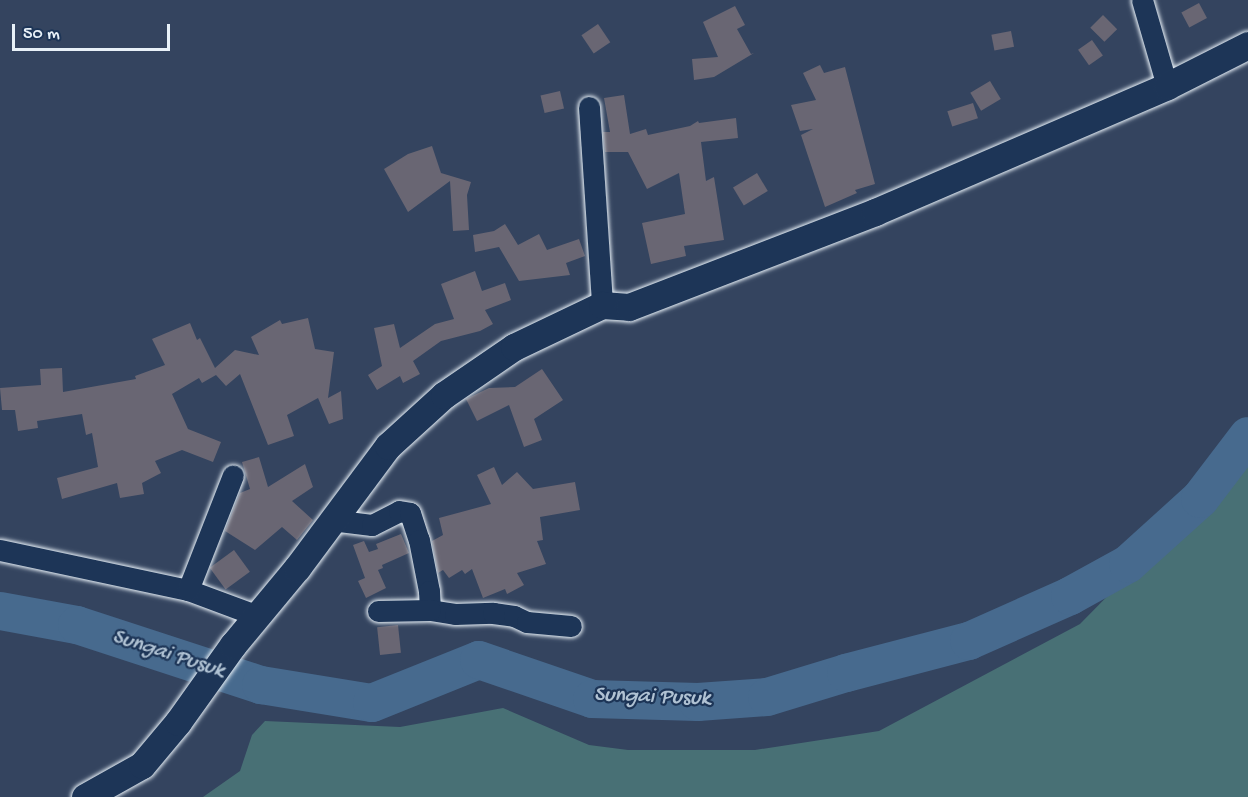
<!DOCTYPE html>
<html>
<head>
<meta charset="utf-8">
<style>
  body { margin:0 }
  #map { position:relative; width:1248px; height:797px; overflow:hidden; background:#34445f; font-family:"Gochi Hand",sans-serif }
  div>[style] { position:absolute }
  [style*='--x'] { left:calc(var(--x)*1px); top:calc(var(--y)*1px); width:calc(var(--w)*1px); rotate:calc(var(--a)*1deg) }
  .green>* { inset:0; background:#487075 }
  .river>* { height:38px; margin:-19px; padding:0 19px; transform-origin:19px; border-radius:19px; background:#476a8e }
  .building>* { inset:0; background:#696673; transform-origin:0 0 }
  .roads { filter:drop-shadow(0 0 2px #e8f1f8) drop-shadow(0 0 2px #e8f1f8) }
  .minor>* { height:21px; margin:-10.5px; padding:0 10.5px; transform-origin:10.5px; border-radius:10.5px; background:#1d3557 }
  .major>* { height:27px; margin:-13.5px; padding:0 13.5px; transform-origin:13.5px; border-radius:13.5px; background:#1d3557 }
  span { translate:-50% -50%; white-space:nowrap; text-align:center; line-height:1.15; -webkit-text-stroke:4.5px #1d3557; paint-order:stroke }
  .water-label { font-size:22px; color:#b0c2d3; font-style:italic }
  .scale { position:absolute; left:12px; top:24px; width:158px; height:27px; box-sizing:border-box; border:3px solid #e8f1f8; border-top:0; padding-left:8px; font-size:18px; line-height:21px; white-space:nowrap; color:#e8f1f8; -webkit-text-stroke:4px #1d3557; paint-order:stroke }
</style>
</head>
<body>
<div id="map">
  <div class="green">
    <div style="clip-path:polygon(1248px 453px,1248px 797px,203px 797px,240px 771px,252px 735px,265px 721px,400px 727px,503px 708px,589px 745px,628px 750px,755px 750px,879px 731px,1080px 624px)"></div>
  </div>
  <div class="river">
    <div style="--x:0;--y:611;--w:78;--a:10.3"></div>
    <div style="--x:77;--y:625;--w:194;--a:18.1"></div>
    <div style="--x:261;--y:685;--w:112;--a:9.2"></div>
    <div style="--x:372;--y:703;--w:115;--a:-21.9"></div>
    <div style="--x:479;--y:660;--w:120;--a:19"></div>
    <div style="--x:592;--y:699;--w:106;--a:1.6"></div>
    <div style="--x:698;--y:702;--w:69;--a:-4.1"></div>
    <div style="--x:767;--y:697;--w:83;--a:-16.9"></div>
    <div style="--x:846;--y:673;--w:127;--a:-14.6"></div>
    <div style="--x:969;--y:641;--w:111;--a:-24"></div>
    <div style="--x:1070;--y:596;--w:66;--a:-28.9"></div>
    <div style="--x:1128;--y:564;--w:97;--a:-42.1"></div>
    <div style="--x:1200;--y:499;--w:79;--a:-52.7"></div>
  </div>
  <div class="building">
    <div style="left:1199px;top:3px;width:17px;height:20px;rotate:62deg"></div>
    <div style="clip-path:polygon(735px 6px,745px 25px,737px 29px,751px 54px,754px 53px,714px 77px,694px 80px,692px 59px,718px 57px,703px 22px)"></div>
    <div style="left:1103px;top:15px;width:20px;height:18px;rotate:45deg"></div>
    <div style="left:598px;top:24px;width:22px;height:20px;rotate:56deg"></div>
    <div style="left:1011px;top:31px;width:16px;height:20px;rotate:79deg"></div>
    <div style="left:1092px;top:40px;width:19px;height:17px;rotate:55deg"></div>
    <div style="clip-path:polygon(820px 65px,824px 73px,845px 67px,875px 184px,855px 190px,857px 193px,825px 207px,801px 135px,813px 129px,800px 131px,791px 105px,816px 100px,803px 73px)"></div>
    <div style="left:990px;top:81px;width:21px;height:23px;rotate:59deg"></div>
    <div style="left:560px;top:91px;width:18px;height:20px;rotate:77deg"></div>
    <div style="clip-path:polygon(624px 95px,630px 134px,646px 129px,648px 135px,690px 126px,698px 121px,699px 123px,736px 118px,738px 138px,701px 142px,706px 181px,714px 177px,724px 240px,684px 246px,686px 256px,651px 264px,642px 223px,685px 214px,679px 173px,647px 189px,628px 152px,605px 152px,603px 132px,610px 132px,604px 98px)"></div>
    <div style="left:973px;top:103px;width:16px;height:27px;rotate:72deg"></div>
    <div style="clip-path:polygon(432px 146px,441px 173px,471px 182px,467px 195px,469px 230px,453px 231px,450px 181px,408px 212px,384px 169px,408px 154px)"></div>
    <div style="left:757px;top:173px;width:21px;height:28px;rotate:59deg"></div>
    <div style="clip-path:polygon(505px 224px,518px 245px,539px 234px,547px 250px,579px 239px,585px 256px,566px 263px,570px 275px,519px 281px,499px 247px,475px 252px,473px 235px,494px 231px)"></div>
    <div style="clip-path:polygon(475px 271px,482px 291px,505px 283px,511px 300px,485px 310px,493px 324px,480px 331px,441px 341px,413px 361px,420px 374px,403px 383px,400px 376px,377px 390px,368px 375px,382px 366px,374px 328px,394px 324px,400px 348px,435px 324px,454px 319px,441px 284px)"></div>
    <div style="clip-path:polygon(308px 318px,315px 349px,334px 352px,328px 398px,341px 391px,343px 419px,329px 424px,318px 398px,287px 415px,294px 436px,268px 445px,240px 374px,226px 386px,216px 375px,202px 383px,199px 378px,172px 394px,188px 429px,221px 442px,213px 462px,182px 450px,155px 461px,161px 473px,142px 483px,144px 494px,120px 498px,117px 483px,62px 499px,57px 478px,98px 467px,92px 433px,86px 435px,82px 414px,37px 421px,38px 428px,18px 431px,15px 410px,2px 410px,0 388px,41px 385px,40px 369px,62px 368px,63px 392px,136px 379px,135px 376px,165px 365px,152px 339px,190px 323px,197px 340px,200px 338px,215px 368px,235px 350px,259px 355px,251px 337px,280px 320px,282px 324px)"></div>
    <div style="clip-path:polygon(542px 369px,563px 400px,534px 419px,542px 440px,524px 447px,509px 405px,477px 421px,466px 399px,489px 388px,515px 387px)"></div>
    <div style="clip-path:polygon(259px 457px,268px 487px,305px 464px,313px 487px,292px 501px,313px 520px,297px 540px,282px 527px,255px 550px,225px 531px,240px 493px,250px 489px,242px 462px)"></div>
    <div style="clip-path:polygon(494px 467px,502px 485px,517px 472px,533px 489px,575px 482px,580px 510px,540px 517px,543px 540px,537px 541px,546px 564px,517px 573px,524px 585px,507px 594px,505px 589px,483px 598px,472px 569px,465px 574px,462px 570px,449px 578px,443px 570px,438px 573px,432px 541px,443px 535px,439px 518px,491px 504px,477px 475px)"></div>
    <div style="clip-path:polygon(401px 534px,409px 553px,382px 565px,383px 568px,378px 570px,386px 588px,366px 598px,358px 581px,365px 578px,353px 545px,364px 541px,369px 552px,378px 549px,376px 544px)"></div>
    <div style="left:234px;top:550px;width:27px;height:30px;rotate:54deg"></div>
    <div style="left:398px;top:625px;width:28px;height:21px;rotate:84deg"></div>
  </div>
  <div class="roads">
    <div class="minor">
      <div style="--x:1142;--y:0;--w:90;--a:73.8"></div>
      <div style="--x:589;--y:107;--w:198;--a:86.2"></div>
      <div style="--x:331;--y:520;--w:41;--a:7"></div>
      <div style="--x:372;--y:525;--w:30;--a:-27"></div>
      <div style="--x:399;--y:511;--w:11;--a:10"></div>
      <div style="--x:410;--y:513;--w:28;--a:72"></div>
      <div style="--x:419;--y:540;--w:52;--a:78.9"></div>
      <div style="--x:429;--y:591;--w:19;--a:87"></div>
      <div style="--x:430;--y:610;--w:25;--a:9"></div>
      <div style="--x:455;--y:614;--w:38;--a:-2"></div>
      <div style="--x:493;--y:613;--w:21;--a:8"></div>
      <div style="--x:514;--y:616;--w:14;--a:25"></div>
      <div style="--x:527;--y:622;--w:44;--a:5.2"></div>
      <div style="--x:0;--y:550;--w:192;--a:12"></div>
      <div style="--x:188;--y:590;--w:75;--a:20.4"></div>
      <div style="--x:188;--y:590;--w:123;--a:-68.6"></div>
      <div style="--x:378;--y:611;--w:52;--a:-1.1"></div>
    </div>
    <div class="major">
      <div style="--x:85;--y:797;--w:65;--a:-29.3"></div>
      <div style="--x:142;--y:765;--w:56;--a:-50.1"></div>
      <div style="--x:178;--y:722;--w:95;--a:-54.5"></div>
      <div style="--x:233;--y:645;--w:100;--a:-50.3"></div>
      <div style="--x:297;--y:568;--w:152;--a:-53.3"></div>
      <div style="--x:388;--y:446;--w:76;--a:-42.3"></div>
      <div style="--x:444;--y:395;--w:85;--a:-34.4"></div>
      <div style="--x:514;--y:347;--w:98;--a:-25.5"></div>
      <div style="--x:602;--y:305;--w:27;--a:4"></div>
      <div style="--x:629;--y:307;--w:264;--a:-21.1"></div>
      <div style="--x:875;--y:212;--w:318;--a:-23.3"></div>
      <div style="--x:1167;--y:86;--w:91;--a:-26.8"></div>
    </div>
  </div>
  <div class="water-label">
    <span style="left:168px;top:655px;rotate:18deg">Sungai Pusuk</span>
    <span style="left:652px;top:698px;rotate:2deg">Sungai Pusuk</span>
  </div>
  <div class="scale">50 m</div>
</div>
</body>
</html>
